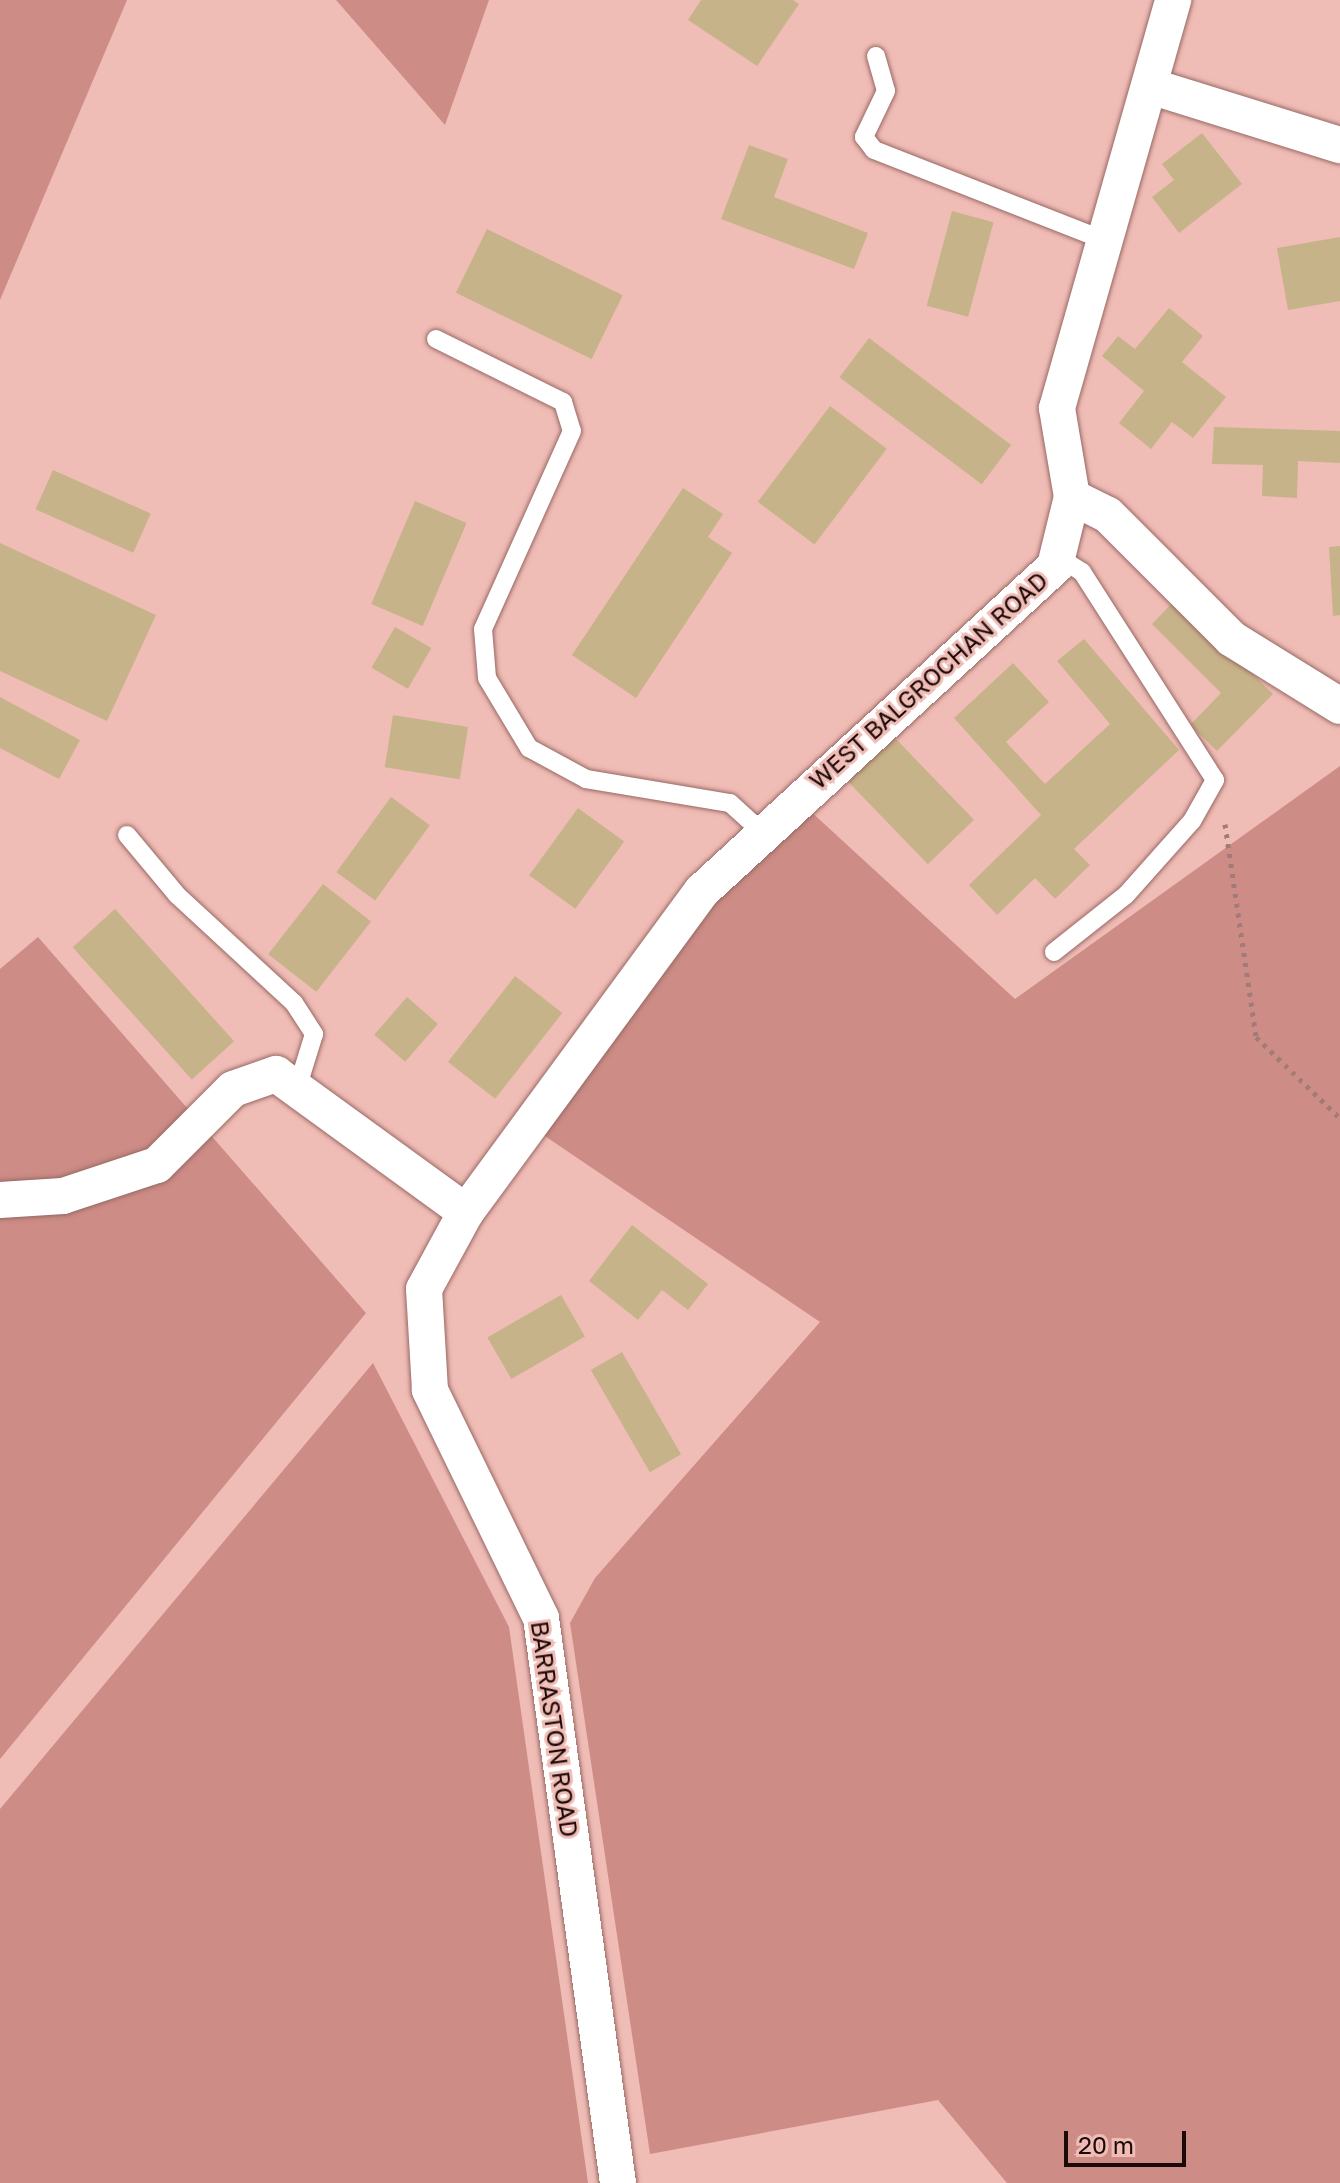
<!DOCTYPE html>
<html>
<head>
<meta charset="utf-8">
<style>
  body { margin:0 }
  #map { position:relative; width:1340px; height:2183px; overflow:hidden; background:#f0bcb6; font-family:"Golos Text",sans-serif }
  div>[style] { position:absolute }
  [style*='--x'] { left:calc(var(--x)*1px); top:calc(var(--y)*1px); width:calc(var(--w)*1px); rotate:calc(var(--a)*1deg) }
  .green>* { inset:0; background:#cd8c86 }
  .building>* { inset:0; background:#c7b389; transform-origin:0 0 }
  .path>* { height:5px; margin-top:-2.5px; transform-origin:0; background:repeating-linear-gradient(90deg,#a27b77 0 4px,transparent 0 10px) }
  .roads { filter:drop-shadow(0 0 2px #986964) drop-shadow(0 0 2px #986964) }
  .lane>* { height:18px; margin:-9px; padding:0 9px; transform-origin:9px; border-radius:9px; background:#fff }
  .street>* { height:36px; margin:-18px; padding:0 18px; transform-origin:18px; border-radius:18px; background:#fff }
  span { translate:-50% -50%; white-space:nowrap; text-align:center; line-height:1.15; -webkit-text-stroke:6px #f0bcb6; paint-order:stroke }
  .street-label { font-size:24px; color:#1c0a09 }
  .scale { position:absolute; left:1064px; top:2131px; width:122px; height:36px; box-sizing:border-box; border:4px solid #1c0a09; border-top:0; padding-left:10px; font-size:24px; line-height:28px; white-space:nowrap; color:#1c0a09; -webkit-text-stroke:6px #f0bcb6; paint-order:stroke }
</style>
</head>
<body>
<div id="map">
  <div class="green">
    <div style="clip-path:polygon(0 0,127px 0,0 300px)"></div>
    <div style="clip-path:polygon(336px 0,489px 0,445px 125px)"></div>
    <div style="clip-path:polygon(1340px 766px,1340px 2183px,1007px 2183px,938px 2100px,650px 2154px,570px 1623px,595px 1578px,820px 1322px,530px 1126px,796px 798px,1015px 999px)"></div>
    <div style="clip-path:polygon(38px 937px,366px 1313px,0 1759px,0 969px)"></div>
    <div style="clip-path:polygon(373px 1363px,509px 1627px,588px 2183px,0 2183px,0 1809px)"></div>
  </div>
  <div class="building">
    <div style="clip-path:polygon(701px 0,793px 0,799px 4px,757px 66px,688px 20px)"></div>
    <div style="clip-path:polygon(1202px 133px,1242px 184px,1179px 233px,1152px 197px,1174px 180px,1162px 164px)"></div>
    <div style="clip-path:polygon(749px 145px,788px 159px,774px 197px,868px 233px,854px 269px,721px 219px)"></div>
    <div style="left:952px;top:211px;width:43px;height:98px;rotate:15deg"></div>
    <div style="left:487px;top:229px;width:151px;height:71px;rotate:26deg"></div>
    <div style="clip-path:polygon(1340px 237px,1340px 301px,1288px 310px,1277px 248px)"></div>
    <div style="clip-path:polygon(1169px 308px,1203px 336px,1182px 362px,1226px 397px,1193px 438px,1172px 422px,1151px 449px,1119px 423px,1144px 391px,1102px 356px,1118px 336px,1135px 349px)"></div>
    <div style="left:869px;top:338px;width:178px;height:49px;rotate:37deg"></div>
    <div style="left:830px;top:406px;width:71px;height:120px;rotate:37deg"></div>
    <div style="clip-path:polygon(1214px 427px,1340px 431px,1340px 463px,1298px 461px,1297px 498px,1262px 496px,1263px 465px,1212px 464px)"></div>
    <div style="left:53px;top:470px;width:107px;height:43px;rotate:24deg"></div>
    <div style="clip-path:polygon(683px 488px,723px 514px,708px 537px,732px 553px,636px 698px,572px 655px)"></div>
    <div style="left:415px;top:501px;width:56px;height:112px;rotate:23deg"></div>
    <div style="clip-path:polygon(0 543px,156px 615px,107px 721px,0 671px)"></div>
    <div style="clip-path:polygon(1340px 546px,1340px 615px,1333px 616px,1329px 547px)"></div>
    <div style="clip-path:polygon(1176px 599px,1273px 694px,1217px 751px,1190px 725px,1221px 693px,1152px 624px)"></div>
    <div style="left:395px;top:627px;width:42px;height:47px;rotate:30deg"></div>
    <div style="clip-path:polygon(1084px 639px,1179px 750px,1074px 849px,1090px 865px,1055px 899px,1035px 878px,997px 915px,969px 885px,1041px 815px,954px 718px,1013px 663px,1049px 702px,1006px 742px,1045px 784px,1110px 724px,1057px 661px)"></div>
    <div style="clip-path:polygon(0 697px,80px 740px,59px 779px,0 748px)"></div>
    <div style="left:393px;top:715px;width:76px;height:53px;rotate:9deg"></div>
    <div style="left:894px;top:737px;width:115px;height:64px;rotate:46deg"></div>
    <div style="left:391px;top:797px;width:48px;height:93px;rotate:36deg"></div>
    <div style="left:578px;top:808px;width:57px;height:83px;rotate:36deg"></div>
    <div style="left:323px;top:884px;width:61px;height:89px;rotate:38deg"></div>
    <div style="left:115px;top:909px;width:178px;height:57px;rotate:48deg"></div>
    <div style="left:515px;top:976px;width:60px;height:109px;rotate:38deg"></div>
    <div style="left:407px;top:997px;width:41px;height:50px;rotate:41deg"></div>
    <div style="clip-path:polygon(632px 1225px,708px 1284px,688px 1310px,662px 1290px,638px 1320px,589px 1281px)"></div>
    <div style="left:561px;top:1295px;width:48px;height:85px;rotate:60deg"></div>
    <div style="left:622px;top:1352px;width:118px;height:36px;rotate:60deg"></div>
  </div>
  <div class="path">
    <div style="--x:1225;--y:824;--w:215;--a:81.7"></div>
    <div style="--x:1256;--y:1037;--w:117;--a:44"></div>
  </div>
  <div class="roads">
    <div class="lane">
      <div style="--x:876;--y:56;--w:36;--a:74"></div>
      <div style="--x:886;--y:91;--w:51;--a:115.6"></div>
      <div style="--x:864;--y:137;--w:16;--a:52"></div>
      <div style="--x:874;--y:150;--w:249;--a:21.4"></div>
      <div style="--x:436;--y:339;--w:142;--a:26.4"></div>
      <div style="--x:563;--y:402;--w:30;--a:73"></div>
      <div style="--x:572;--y:431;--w:217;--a:114.2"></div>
      <div style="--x:483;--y:629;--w:49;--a:85.3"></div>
      <div style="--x:487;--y:678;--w:82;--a:59"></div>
      <div style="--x:529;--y:748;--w:65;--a:28.5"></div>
      <div style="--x:586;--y:779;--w:146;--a:9.5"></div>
      <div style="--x:730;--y:803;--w:43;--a:42.2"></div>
      <div style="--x:127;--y:835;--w:78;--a:50.2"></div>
      <div style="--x:177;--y:895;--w:159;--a:42.7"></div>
      <div style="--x:294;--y:1003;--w:37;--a:57"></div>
      <div style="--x:314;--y:1034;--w:58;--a:107.2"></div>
      <div style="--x:1054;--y:952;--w:92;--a:-38.4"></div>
      <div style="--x:1126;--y:895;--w:99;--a:-48.3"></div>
      <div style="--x:1192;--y:821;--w:47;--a:-60.7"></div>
      <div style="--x:1215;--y:780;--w:247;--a:-122.6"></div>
      <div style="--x:1082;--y:572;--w:28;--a:-148"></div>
    </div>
    <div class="street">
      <div style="--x:1150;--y:86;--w:199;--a:17.3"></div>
      <div style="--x:1072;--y:497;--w:40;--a:26.6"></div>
      <div style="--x:1108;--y:515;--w:175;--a:45"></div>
      <div style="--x:1232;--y:639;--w:127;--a:31.8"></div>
      <div style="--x:0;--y:1200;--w:63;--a:-3.6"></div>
      <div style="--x:63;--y:1196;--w:99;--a:-18.3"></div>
      <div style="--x:157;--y:1165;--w:107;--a:-45"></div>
      <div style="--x:233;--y:1089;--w:46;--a:-19.2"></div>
      <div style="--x:276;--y:1074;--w:235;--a:36"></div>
      <div style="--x:618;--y:2183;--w:570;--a:-97.76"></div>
      <div style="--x:541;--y:1618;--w:254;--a:-116"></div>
      <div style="--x:430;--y:1390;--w:101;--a:-93.4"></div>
      <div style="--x:424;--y:1289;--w:88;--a:-61.4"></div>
      <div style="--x:466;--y:1212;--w:398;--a:-53.7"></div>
      <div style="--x:702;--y:891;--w:480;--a:-42.6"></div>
      <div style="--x:1055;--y:566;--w:71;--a:-76.2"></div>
      <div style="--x:1072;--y:497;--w:90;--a:-99.6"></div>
      <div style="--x:1057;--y:408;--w:424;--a:-74.1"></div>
    </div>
  </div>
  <div class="street-label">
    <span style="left:928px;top:680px;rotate:-42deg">WEST BALGROCHAN ROAD</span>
    <span style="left:555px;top:1729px;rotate:82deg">BARRASTON ROAD</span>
  </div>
  <div class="scale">20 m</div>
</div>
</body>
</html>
